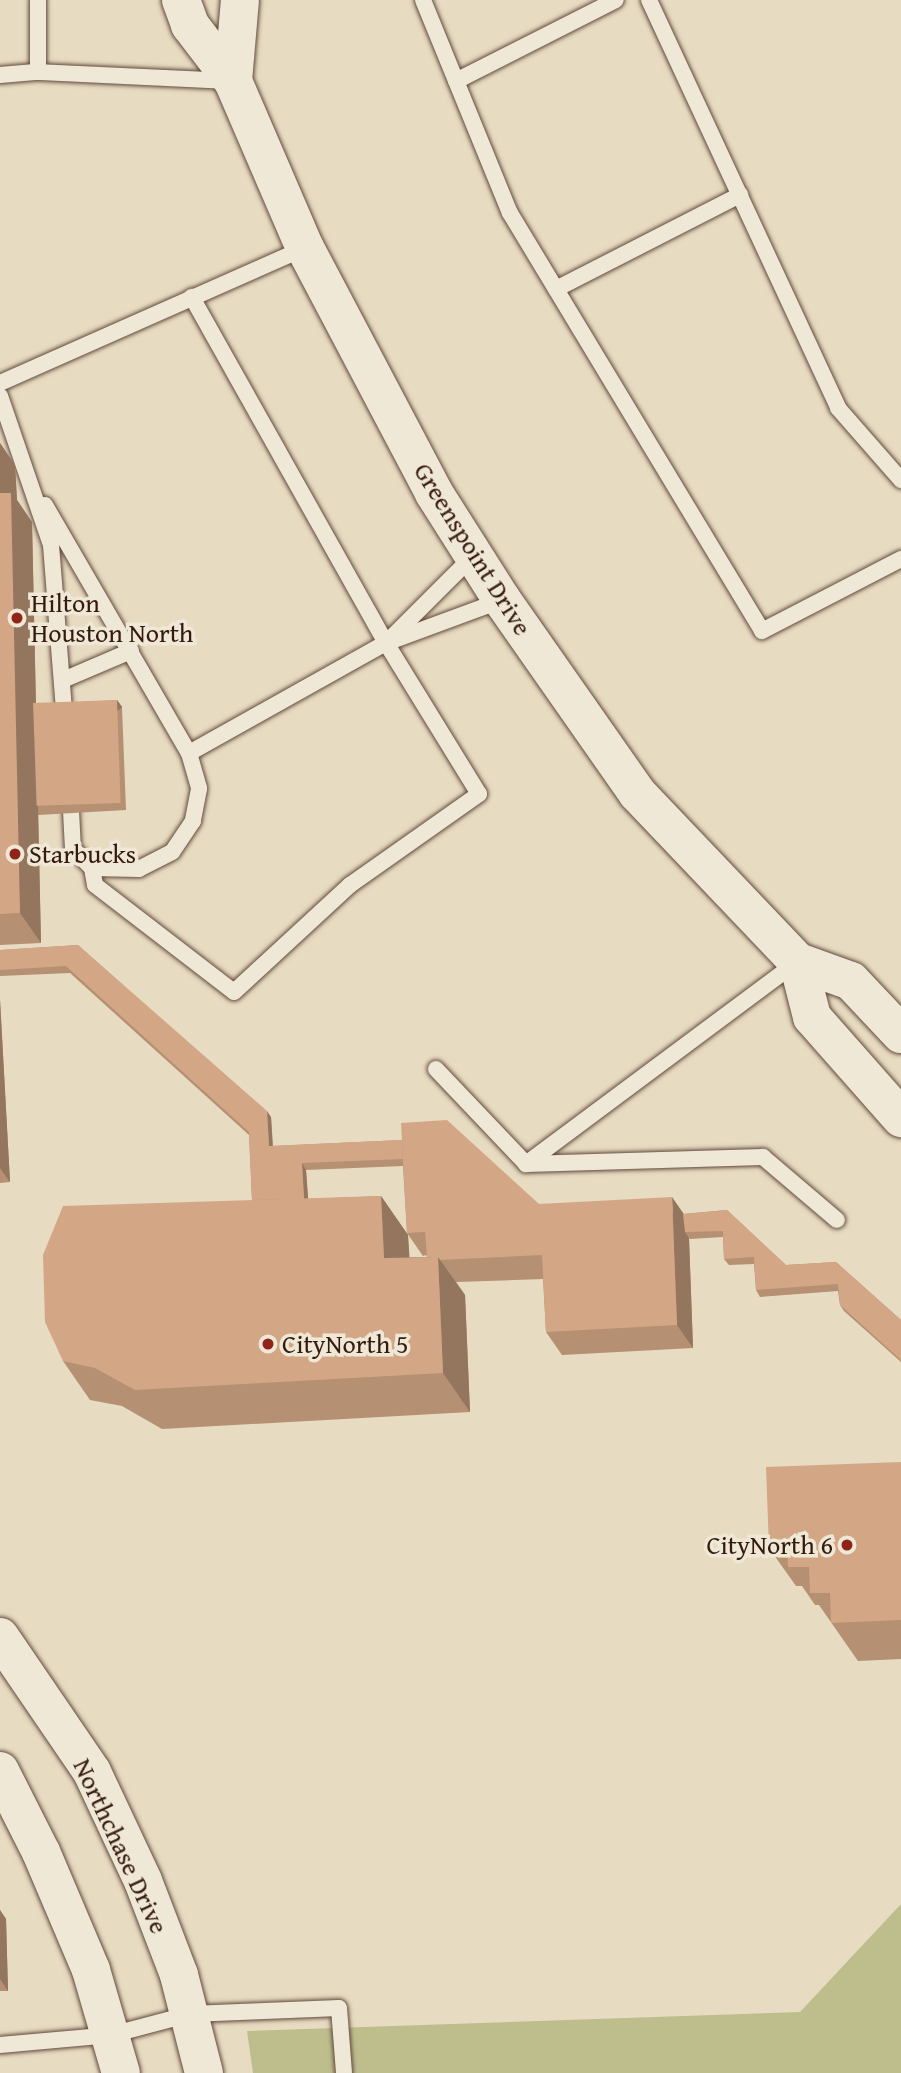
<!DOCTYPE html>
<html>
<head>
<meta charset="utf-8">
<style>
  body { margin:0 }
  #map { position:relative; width:901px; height:2073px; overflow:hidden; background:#e7dbc1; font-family:"Gentium Book Plus",serif }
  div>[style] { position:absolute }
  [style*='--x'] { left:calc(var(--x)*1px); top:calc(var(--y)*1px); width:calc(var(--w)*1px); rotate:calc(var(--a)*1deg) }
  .green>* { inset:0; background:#bebe8d }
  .roads { filter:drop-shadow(0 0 2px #624a3c) drop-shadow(0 0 2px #624a3c) }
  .service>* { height:16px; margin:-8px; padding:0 8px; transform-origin:8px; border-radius:8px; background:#efe8d7 }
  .tertiary>* { height:38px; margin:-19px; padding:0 19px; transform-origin:19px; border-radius:19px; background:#efe8d7 }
  .wall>* { inset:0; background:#b59072 }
  .shaded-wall>* { inset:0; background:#94755d; transform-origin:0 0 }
  .building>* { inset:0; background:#d3a785; transform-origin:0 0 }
  .dots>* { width:19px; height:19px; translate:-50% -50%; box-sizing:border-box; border:4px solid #efe8d7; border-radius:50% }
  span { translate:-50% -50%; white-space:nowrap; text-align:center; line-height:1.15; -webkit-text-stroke:7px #efe8d7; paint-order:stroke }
  .street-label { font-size:26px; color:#351a10 }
  .poi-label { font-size:26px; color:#351a10 }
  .left { translate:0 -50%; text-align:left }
  .right { translate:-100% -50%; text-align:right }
</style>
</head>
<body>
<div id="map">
  <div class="green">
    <div style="clip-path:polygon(901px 1904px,901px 2073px,253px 2073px,247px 2031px,800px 2012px)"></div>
  </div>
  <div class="roads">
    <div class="service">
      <div style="--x:423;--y:0;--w:230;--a:67.8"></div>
      <div style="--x:510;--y:213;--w:488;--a:58.9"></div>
      <div style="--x:762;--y:631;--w:157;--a:-27.4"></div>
      <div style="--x:649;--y:0;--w:450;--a:65.1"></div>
      <div style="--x:838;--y:408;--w:96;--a:48.8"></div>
      <div style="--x:38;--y:72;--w:72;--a:-90"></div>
      <div style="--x:0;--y:75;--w:38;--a:-5"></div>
      <div style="--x:38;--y:72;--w:189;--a:2.7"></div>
      <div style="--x:456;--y:81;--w:179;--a:-26.9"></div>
      <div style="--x:556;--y:289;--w:207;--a:-27.1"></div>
      <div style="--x:0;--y:383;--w:334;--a:-23.9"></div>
      <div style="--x:0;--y:396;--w:157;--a:71.1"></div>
      <div style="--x:51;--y:545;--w:180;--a:85.5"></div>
      <div style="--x:45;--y:505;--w:287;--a:59.9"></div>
      <div style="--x:189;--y:753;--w:37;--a:74"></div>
      <div style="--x:199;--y:789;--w:33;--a:101"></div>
      <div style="--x:193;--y:821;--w:37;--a:124"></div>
      <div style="--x:172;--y:852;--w:37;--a:153"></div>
      <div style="--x:139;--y:869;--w:47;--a:-178.8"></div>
      <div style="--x:390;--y:639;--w:117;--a:-45"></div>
      <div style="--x:63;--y:680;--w:74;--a:-23.1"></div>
      <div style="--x:189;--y:753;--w:226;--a:-29.2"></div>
      <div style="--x:386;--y:643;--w:124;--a:-20.3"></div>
      <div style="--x:70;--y:792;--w:57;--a:87"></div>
      <div style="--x:73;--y:849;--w:27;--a:45"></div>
      <div style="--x:92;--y:868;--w:17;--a:80"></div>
      <div style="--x:95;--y:885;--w:175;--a:37.6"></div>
      <div style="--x:234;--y:992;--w:158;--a:-42.7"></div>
      <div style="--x:350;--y:885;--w:158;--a:-35.2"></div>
      <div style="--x:479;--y:794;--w:177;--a:-121.6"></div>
      <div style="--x:386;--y:643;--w:397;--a:-119.3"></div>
      <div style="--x:436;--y:1069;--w:131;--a:46.5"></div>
      <div style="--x:526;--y:1164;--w:237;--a:-1.7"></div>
      <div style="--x:763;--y:1157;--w:97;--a:40.4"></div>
      <div style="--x:526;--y:1164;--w:337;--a:-36.7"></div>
      <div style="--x:0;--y:2045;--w:111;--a:-5.1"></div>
      <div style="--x:111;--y:2035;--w:82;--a:-14.9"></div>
      <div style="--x:190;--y:2014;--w:149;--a:-2.3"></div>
      <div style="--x:339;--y:2008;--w:65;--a:85.6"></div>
    </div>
    <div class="tertiary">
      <div style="--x:181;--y:0;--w:27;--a:70"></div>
      <div style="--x:190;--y:25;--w:71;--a:52.5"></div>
      <div style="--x:233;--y:81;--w:182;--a:66.7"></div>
      <div style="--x:305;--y:248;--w:277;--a:62.2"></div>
      <div style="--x:434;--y:493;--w:127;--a:57.6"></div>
      <div style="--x:502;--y:600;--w:236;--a:55"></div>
      <div style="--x:637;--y:793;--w:233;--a:46.4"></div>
      <div style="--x:798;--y:962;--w:56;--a:19.7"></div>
      <div style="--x:851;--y:981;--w:73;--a:46.7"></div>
      <div style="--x:233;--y:81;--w:81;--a:-85.1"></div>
      <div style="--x:798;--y:962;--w:57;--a:75.7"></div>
      <div style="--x:812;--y:1017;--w:135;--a:48.6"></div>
      <div style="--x:0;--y:1637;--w:163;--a:55.7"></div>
      <div style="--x:92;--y:1772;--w:120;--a:64.9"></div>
      <div style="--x:143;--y:1881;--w:101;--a:69"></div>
      <div style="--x:179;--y:1975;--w:101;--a:75.7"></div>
      <div style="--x:0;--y:1771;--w:91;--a:63.2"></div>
      <div style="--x:41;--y:1852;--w:128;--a:67"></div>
      <div style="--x:91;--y:1970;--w:107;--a:73.8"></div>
    </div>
  </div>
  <div class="wall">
    <div style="clip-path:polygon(0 443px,15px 465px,17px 500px,32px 522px,36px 705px,117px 700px,122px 707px,126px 810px,38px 815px,41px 943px,0 945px)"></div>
    <div style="clip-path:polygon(evenodd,78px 945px,271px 1117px,273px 1146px,402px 1140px,539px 1204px,683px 1214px,727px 1210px,786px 1265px,836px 1262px,901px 1320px,901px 1362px,844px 1311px,840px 1305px,838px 1291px,760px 1297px,756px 1290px,754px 1264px,729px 1265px,724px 1259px,723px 1237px,690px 1239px,689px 1238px,693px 1348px,562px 1355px,546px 1332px,543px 1279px,456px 1282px,465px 1295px,470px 1412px,162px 1429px,122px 1406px,90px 1400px,63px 1361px,252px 1200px,249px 1135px,70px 973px,0 976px,0 950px,78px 945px,403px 1166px,407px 1233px,423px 1256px,426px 1255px,427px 1257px,409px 1257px,408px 1235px,381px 1196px,308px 1199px,306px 1170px,403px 1166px)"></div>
    <div style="clip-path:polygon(0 1000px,10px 1182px,0 1183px)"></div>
    <div style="clip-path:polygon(901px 1462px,901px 1659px,858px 1661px,819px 1605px,815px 1605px,802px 1586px,796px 1586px,769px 1548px)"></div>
    <div style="clip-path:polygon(0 1910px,6px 1919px,8px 1991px,0 1991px)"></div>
  </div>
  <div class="shaded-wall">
    <div style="clip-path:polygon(0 443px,15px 465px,17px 500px,32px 522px,41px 943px,20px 913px,0 499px)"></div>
    <div style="left:117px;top:700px;width:9px;height:103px;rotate:54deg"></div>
    <div style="clip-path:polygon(0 1000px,10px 1182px,0 1168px)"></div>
    <div style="clip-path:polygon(267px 1111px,271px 1117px,273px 1153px,269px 1146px)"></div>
    <div style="clip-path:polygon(302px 1163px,306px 1170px,311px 1237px,306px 1230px)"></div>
    <div style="clip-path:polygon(381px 1196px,408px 1235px,412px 1297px,384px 1258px)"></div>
    <div style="clip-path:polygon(672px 1197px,688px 1220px,685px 1232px,689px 1238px,693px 1348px,677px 1325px)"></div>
    <div style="clip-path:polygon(438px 1257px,465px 1295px,470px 1412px,443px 1373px)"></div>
    <div style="clip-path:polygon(0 1910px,6px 1919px,8px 1991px,0 1979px)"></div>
  </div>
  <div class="building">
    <div style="clip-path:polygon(0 493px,11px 493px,20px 913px,0 914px)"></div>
    <div style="left:117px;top:700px;width:103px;height:84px;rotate:88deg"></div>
    <div style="clip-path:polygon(78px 945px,267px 1111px,269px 1146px,402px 1140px,403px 1159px,302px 1163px,304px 1199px,252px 1200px,249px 1132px,66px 966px,0 970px,0 950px)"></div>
    <div style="clip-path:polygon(447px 1120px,539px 1204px,672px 1197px,677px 1325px,546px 1332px,542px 1255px,440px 1260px,438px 1257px,427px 1257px,425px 1232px,407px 1233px,401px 1123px)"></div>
    <div style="clip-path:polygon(381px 1196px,384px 1258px,438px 1257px,443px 1373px,135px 1390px,95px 1368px,63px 1361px,45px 1322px,43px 1255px,63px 1206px)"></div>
    <div style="clip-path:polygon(727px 1210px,786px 1265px,836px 1262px,901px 1320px,901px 1360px,840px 1305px,838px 1284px,756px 1290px,754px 1257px,724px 1259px,723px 1231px,685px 1232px,683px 1214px)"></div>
    <div style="clip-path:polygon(901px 1462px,901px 1620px,831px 1623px,830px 1593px,810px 1593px,809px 1567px,788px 1567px,787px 1548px,769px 1548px,766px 1467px)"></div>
  </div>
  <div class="dots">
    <div style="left:17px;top:618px;background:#8f2418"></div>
    <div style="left:15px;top:854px;background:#8f2418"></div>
    <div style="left:268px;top:1344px;background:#8f2418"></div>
    <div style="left:847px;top:1545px;background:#8f2418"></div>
  </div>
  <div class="street-label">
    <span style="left:473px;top:549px;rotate:58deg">Greenspoint Drive</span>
    <span style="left:121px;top:1846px;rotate:65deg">Northchase Drive</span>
  </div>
  <div class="poi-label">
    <span class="left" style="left:31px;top:618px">Hilton<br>Houston North</span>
    <span class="left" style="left:29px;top:854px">Starbucks</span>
    <span class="left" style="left:282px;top:1344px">CityNorth 5</span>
    <span class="right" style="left:833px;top:1545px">CityNorth 6</span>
  </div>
</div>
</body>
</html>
